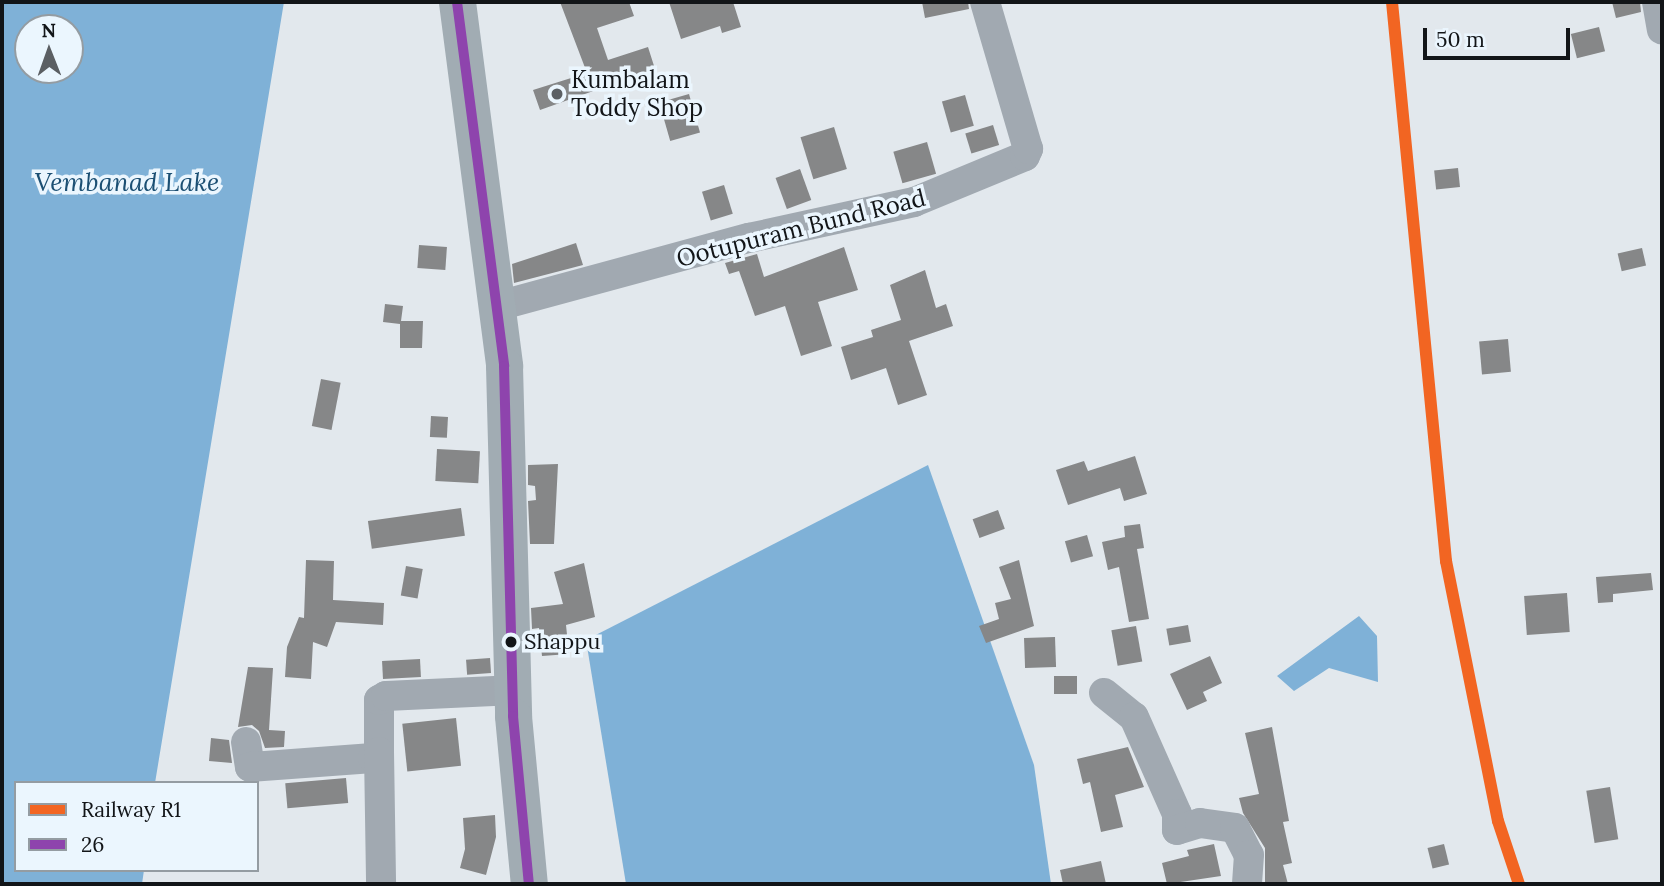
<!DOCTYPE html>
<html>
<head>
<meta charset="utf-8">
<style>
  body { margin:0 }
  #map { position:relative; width:1664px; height:886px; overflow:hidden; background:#e2e8ed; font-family:Lora,serif }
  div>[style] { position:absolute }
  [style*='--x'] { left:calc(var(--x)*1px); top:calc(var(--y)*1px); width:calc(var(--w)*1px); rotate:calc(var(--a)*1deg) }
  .water>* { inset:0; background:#7fb1d7 }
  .building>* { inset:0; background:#868788; transform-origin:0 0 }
  .minor>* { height:30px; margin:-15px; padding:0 15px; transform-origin:15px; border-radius:15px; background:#a1a9b1 }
  .major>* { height:37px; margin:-18.5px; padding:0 18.5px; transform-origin:18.5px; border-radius:18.5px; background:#a1acb3 }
  .bus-1>* { height:10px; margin:-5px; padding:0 5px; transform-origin:5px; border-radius:5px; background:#8e44ad }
  .rail-1>* { height:12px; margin:-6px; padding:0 6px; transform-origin:6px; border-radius:6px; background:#f26522 }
  .dots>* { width:19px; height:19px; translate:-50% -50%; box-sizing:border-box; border:4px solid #ebf6fe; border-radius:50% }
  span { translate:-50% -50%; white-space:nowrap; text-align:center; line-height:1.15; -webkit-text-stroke:7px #ebf6fe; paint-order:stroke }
  .bus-label { font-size:22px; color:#121518 }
  .left { translate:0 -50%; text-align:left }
  .poi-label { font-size:24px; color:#121518 }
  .street-label { font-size:24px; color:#121518 }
  .water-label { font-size:26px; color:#1b4f73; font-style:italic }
  .frame { position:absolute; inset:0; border:4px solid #121518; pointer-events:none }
  .legend { position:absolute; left:14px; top:781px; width:245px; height:91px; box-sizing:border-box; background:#ebf6fe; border:2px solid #949ca2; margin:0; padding:9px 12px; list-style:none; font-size:21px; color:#121518 }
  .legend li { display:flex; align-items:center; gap:14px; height:35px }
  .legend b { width:35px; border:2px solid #949ca2 }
  .north { position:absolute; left:14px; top:14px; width:70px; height:70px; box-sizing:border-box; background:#ebf6fe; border:2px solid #949ca2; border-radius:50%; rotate:359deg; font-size:19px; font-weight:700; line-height:28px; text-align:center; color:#121518 }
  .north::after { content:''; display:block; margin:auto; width:24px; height:32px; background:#5b5f63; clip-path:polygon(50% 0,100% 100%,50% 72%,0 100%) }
  .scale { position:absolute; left:1423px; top:28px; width:147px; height:32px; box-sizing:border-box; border:4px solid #121518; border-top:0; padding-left:9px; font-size:21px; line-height:24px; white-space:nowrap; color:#121518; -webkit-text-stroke:5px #ebf6fe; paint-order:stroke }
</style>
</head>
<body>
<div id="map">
  <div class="water">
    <div style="clip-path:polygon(evenodd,2px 2px,284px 2px,155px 783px,16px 783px,16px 870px,144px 870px,142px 884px,2px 884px,2px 2px,28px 28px,70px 28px,70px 70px,28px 70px,28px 28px)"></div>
    <div style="clip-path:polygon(928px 465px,1034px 765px,1051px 884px,626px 884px,586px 640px)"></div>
    <div style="clip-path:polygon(1359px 616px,1377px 636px,1378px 682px,1329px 668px,1294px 691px,1277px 676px)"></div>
  </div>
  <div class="building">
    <div style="clip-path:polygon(560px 2px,629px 2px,634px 16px,597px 28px,608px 60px,648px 47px,655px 69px,540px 110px,533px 90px,587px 73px)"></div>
    <div style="clip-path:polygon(669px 2px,733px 2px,741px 27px,722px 33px,720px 26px,681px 39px)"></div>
    <div style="clip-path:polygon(922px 2px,968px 2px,969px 9px,925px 18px)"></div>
    <div style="clip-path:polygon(1612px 2px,1640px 2px,1641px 12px,1616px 18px)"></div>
    <div style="left:1599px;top:27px;width:25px;height:29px;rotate:76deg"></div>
    <div style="left:689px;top:94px;width:40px;height:31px;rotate:74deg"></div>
    <div style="left:965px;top:95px;width:32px;height:24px;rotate:74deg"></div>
    <div style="left:993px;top:125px;width:21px;height:29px;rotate:73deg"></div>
    <div style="left:834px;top:127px;width:44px;height:35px;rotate:73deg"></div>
    <div style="left:927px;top:142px;width:33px;height:35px;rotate:74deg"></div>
    <div style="left:1458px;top:168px;width:19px;height:24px;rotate:84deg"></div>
    <div style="left:800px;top:169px;width:33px;height:26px;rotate:70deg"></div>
    <div style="left:724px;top:185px;width:30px;height:23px;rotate:73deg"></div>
    <div style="clip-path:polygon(576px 243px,583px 265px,514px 283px,512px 264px)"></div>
    <div style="left:419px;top:245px;width:28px;height:23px;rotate:4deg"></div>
    <div style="clip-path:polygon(844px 247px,858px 290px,818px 302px,832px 346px,801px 356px,785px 306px,755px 316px,739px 271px,729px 274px,725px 263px,757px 254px,764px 277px)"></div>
    <div style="left:1642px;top:248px;width:18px;height:25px;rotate:77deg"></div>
    <div style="clip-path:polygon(925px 270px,936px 308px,946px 304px,953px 326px,909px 341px,927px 395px,898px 405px,886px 368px,851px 380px,841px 347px,873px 337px,871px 330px,901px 320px,890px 285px)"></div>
    <div style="clip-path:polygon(385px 304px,403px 306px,401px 321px,423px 321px,422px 348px,400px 348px,400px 324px,383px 322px)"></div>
    <div style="left:1508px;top:339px;width:33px;height:29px;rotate:85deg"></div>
    <div style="left:321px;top:379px;width:20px;height:48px;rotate:11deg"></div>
    <div style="left:431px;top:416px;width:17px;height:21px;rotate:3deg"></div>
    <div style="left:437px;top:449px;width:43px;height:32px;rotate:3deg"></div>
    <div style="clip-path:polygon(1135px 456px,1147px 494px,1124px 501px,1120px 488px,1068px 505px,1056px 470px,1084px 461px,1088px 471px)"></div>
    <div style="clip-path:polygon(558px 464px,554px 544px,530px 544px,528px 501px,536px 500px,535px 486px,528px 485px,528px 465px)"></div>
    <div style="left:461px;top:508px;width:28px;height:94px;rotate:82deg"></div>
    <div style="left:998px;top:510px;width:20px;height:27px;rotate:70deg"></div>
    <div style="clip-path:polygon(1140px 524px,1144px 548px,1137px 549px,1149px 619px,1129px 622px,1119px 567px,1108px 570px,1102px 542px,1125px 537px,1124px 526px)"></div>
    <div style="left:1087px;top:535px;width:22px;height:23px;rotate:74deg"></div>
    <div style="clip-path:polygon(306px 560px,334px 561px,333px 600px,384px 603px,383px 625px,336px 622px,327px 647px,313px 642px,311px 679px,285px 677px,287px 647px,299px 617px,304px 618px)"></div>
    <div style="clip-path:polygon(1019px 560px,1034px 626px,986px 643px,979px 626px,999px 619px,995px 603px,1011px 599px,999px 567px)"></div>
    <div style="clip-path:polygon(584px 563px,595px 617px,566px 625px,569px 654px,542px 656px,539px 628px,532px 629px,531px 608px,563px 604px,554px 572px)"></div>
    <div style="left:406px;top:566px;width:17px;height:30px;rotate:10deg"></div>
    <div style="clip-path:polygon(1651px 573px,1653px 590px,1613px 594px,1613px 602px,1598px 603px,1596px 577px)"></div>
    <div style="left:1567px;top:593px;width:39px;height:43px;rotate:86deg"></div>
    <div style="left:1188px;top:625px;width:17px;height:22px;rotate:80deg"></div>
    <div style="left:1136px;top:626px;width:36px;height:25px;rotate:80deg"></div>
    <div style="left:1055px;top:637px;width:30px;height:31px;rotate:88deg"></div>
    <div style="clip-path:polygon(1210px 656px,1222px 683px,1203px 692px,1207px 701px,1187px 710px,1170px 674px)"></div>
    <div style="left:490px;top:658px;width:15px;height:24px;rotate:86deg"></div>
    <div style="left:420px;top:659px;width:18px;height:38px;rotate:87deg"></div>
    <div style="clip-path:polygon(248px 667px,273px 668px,269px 730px,285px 731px,284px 747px,265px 748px,259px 731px,252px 725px,238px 727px)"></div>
    <div style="left:1077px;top:676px;width:18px;height:23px;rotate:90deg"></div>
    <div style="left:456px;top:718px;width:48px;height:54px;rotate:84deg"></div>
    <div style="clip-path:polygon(1272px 727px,1289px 821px,1283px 822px,1292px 863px,1283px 865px,1288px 884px,1265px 884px,1265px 848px,1243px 813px,1239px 798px,1259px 794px,1245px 733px)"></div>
    <div style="clip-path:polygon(211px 738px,229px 740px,232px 763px,209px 761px)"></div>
    <div style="clip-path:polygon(1128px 747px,1144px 787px,1115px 795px,1123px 827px,1101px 832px,1090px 782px,1083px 784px,1077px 759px)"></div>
    <div style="left:346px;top:778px;width:25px;height:61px;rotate:85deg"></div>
    <div style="left:1610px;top:787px;width:53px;height:24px;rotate:81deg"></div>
    <div style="clip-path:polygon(495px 815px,496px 837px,486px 875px,460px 868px,465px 849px,463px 818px)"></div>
    <div style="clip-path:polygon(1214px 844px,1221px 876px,1167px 884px,1162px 863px,1189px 856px,1187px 850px)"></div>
    <div style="left:1444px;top:844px;width:21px;height:17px;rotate:76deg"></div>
    <div style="clip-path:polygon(1101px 861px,1106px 884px,1063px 884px,1060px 870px)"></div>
  </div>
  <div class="minor">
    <div style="--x:1657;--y:2;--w:28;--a:80"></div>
    <div style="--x:498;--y:306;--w:260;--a:-15.2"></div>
    <div style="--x:749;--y:238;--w:169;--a:-12.3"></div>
    <div style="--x:914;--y:202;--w:120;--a:-22.5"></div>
    <div style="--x:1025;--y:156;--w:8;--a:-67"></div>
    <div style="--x:1028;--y:149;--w:153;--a:-106.3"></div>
    <div style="--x:1104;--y:693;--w:38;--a:39"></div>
    <div style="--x:1134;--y:717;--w:106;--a:66.1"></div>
    <div style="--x:1177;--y:814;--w:16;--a:90"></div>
    <div style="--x:1177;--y:830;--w:24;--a:-17"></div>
    <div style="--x:1200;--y:823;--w:35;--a:8"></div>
    <div style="--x:1235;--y:828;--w:30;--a:63"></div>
    <div style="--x:1249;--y:855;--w:29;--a:94"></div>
    <div style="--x:246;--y:742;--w:25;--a:81"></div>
    <div style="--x:250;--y:767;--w:123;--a:-4.2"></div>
    <div style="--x:373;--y:758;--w:8;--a:-45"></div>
    <div style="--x:379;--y:752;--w:52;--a:-90"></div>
    <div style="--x:379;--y:700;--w:8;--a:-30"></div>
    <div style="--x:386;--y:696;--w:126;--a:-2.7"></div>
    <div style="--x:379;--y:752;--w:132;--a:89.1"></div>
  </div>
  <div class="major">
    <div style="--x:457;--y:2;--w:367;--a:82.6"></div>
    <div style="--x:504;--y:366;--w:350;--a:88.5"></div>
    <div style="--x:513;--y:716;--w:169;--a:84.6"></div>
  </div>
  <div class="bus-1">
    <div style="--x:457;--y:2;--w:367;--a:82.6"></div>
    <div style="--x:504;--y:366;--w:350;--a:88.5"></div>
    <div style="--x:513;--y:716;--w:169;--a:84.6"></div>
  </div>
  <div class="rail-1">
    <div style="--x:1392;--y:2;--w:562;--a:84.48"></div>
    <div style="--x:1446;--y:561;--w:265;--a:78.7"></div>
    <div style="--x:1498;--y:821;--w:66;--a:71.6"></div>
  </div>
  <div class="dots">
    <div style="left:557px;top:94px;background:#5b5f63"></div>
    <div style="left:511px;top:642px;background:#121518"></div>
  </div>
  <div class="bus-label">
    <span class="left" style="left:524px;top:642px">Shappu</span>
  </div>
  <div class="poi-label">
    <span class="left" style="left:571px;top:94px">Kumbalam<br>Toddy Shop</span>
  </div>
  <div class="street-label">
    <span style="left:801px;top:228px;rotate:-14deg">Ootupuram Bund Road</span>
  </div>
  <div class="water-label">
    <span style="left:127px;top:182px">Vembanad Lake</span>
  </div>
  <div class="frame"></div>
  <ul class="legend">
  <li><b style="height:9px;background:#f26522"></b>Railway R1</li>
  <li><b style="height:9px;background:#8e44ad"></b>26</li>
  </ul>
  <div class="north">N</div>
  <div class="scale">50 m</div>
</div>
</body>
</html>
